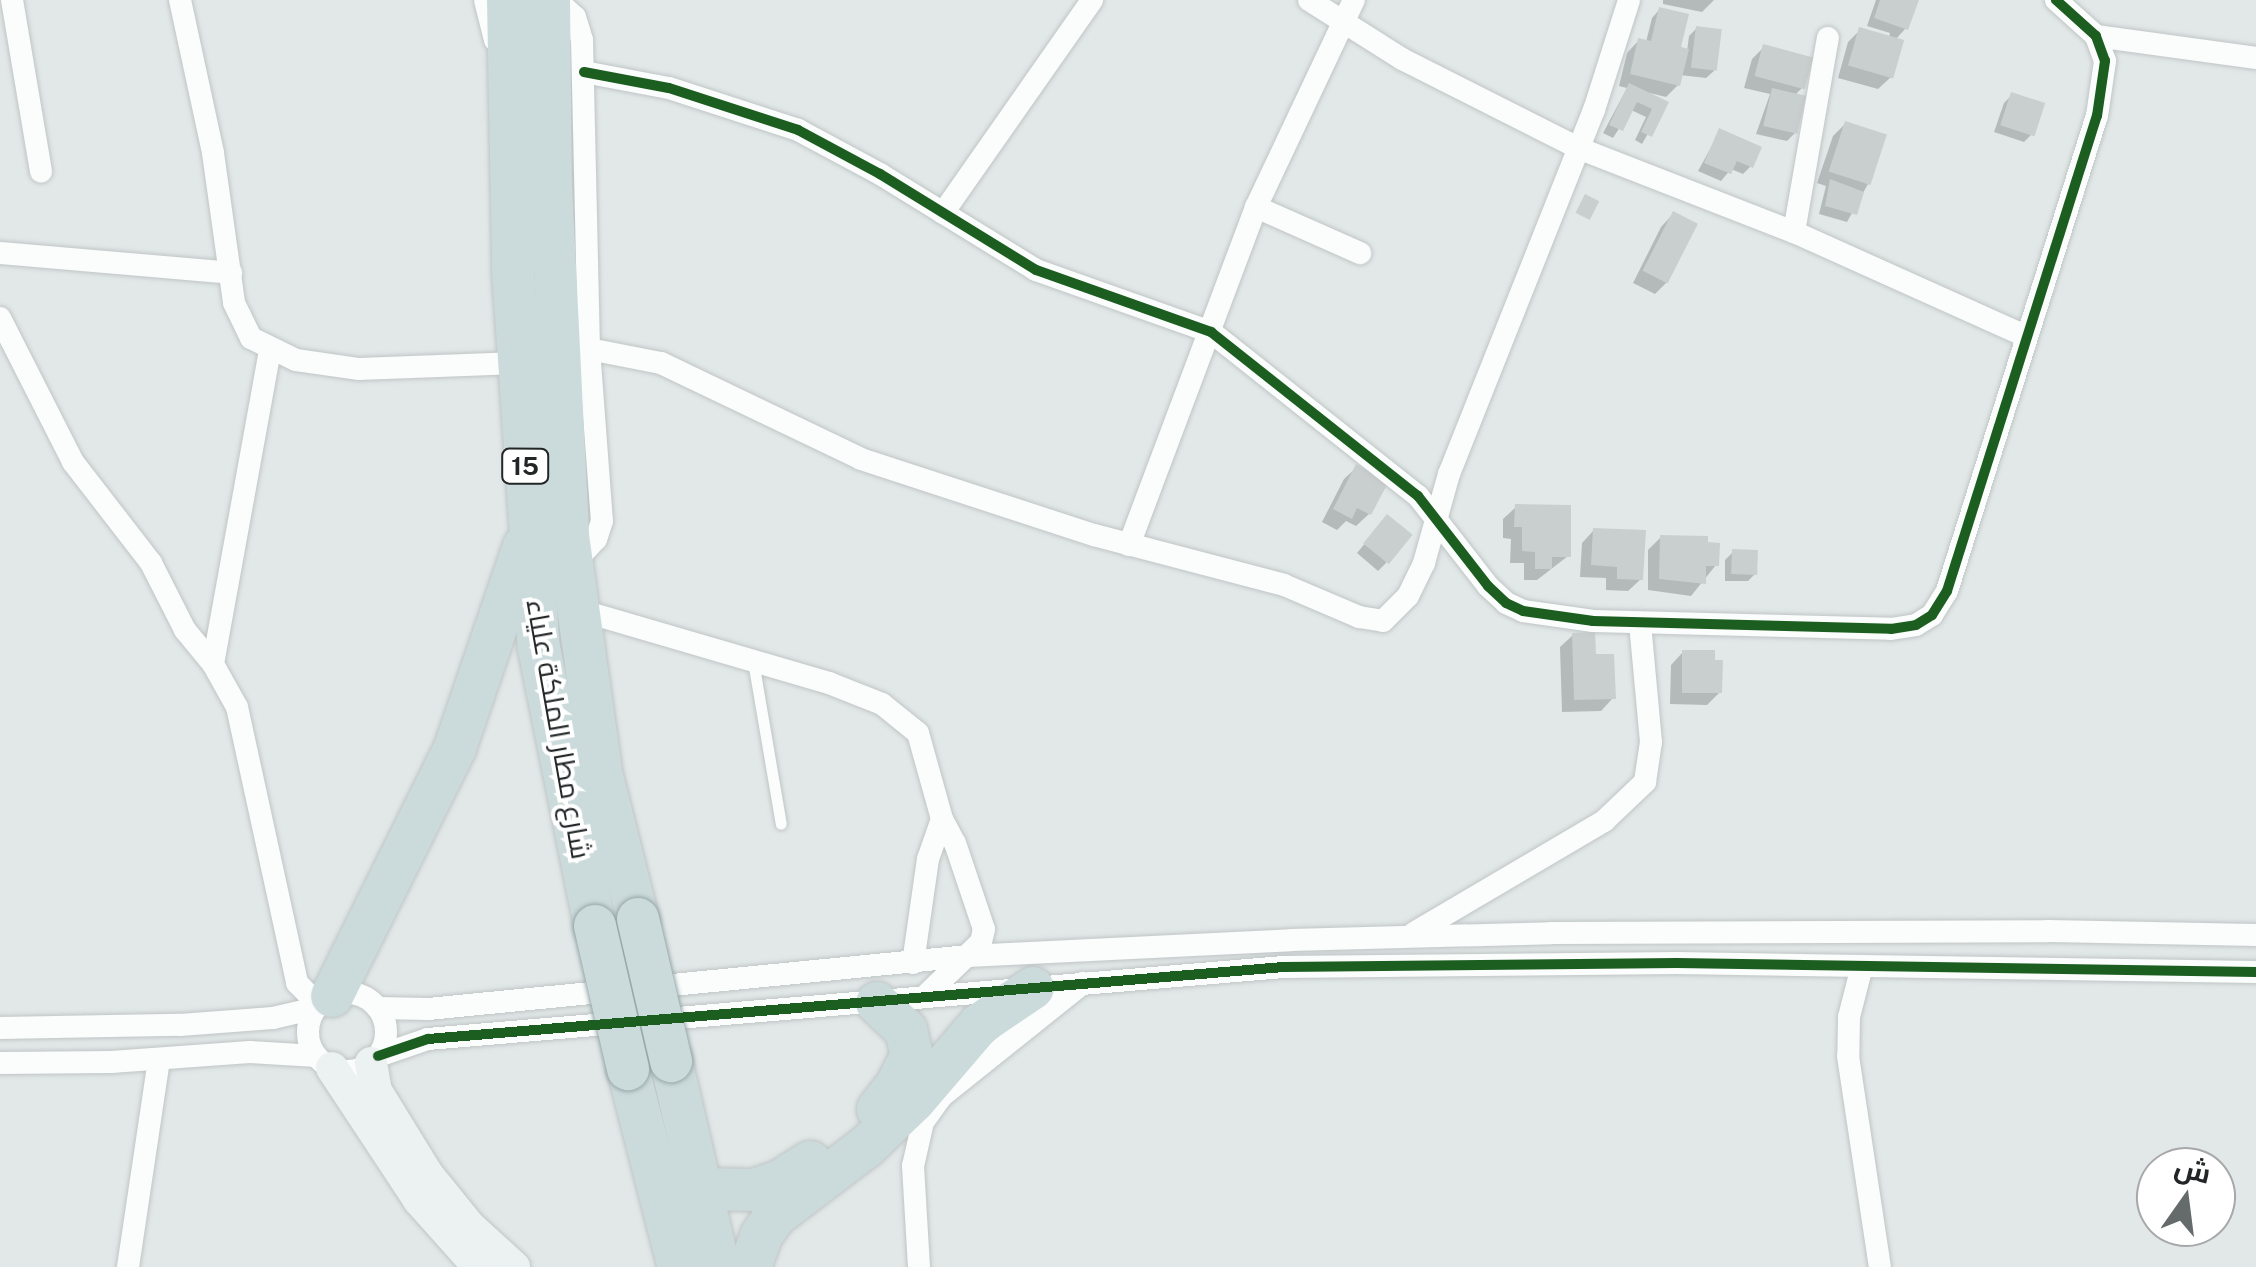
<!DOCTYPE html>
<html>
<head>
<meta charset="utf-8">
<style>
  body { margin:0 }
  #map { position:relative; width:2256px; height:1267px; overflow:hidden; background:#e2e8e8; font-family:"Public Sans",Cairo,sans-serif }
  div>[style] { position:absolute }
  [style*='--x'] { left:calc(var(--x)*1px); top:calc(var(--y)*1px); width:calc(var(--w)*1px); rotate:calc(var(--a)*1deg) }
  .shadow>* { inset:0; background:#0003 }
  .building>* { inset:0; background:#c9cece; transform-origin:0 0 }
  .roads { filter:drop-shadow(0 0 2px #c0c5c5) drop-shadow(0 0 2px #c0c5c5) }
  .lane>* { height:11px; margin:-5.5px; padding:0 5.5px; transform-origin:5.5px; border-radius:5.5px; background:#fbfcfc }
  .street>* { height:22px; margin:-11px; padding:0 11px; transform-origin:11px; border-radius:11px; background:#fbfcfc }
  .street>.ring { margin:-11px; padding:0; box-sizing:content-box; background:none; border:22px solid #fbfcfc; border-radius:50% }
  .secondary>* { height:32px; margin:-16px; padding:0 16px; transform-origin:16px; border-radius:16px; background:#ecf1f2 }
  .highway>* { height:42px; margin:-21px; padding:0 21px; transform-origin:21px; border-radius:21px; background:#cbdadb }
  .bridges { filter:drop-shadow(0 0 2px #96a7a9) drop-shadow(0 0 2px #96a7a9) }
  .highway-bridge>* { height:42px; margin:-21px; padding:0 21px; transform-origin:21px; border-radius:21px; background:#cbdadb }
  .cycleway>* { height:10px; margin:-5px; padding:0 5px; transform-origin:5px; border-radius:5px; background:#1b5e20 }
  span { translate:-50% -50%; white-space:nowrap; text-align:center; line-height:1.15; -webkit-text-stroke:8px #fff; paint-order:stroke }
  .shield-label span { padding:2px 8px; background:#fff; border:2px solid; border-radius:8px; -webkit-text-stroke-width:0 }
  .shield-label { font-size:25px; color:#222627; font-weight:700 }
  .street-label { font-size:28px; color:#222627 }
  .north { position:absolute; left:2136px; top:1147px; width:100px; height:100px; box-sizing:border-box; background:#fff; border:2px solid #a7a8a9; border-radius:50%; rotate:14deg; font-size:28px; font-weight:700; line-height:40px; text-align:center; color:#222627 }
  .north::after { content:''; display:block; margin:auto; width:35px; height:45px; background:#656a6b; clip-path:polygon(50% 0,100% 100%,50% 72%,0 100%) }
</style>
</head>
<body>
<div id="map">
  <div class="shadow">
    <div style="clip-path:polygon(1663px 0,1714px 0,1702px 12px,1663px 4px)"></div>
    <div style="clip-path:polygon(1876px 0,1909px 0,1906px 28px,1895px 40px,1891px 77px,1878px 89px,1838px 78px,1848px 42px,1860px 30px,1889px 38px,1890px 33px,1867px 26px)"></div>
    <div style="clip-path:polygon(1659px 10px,1679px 46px,1687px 51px,1689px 36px,1697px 28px,1714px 71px,1706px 78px,1680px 75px,1678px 85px,1666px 97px,1650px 93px,1665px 104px,1642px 144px,1635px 140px,1646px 117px,1631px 110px,1613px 138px,1603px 133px,1627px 88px,1619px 86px,1627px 53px,1639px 40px,1646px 42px,1652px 18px)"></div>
    <div style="clip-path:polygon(1764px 47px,1803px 87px,1794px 96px,1795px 133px,1787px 141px,1756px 134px,1770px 94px,1744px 88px,1752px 59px)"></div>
    <div style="clip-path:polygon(2012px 95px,2032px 134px,2024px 142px,1994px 132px,2004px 103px)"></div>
    <div style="clip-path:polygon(1845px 124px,1868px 184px,1847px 222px,1819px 214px,1826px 186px,1817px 183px,1833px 136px)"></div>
    <div style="clip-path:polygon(1720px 131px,1751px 166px,1743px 174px,1731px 169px,1721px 181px,1698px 171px)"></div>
    <div style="clip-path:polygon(1673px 214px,1667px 282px,1655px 294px,1633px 283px,1661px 227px)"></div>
    <div style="clip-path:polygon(1357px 467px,1369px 514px,1356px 526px,1346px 521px,1337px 530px,1322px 522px,1344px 479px)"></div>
    <div style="clip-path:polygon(1516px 507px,1568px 556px,1537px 580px,1524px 580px,1524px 563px,1510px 563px,1511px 539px,1503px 538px,1503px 519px)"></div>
    <div style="clip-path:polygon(1380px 525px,1386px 563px,1378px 571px,1357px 553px)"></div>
    <div style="clip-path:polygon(1594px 530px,1641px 579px,1628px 591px,1606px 590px,1606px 578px,1580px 577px,1582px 543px)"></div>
    <div style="clip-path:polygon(1661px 537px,1716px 565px,1691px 596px,1648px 590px,1648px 550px)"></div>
    <div style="clip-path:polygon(1733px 552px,1756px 573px,1748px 581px,1725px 581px,1725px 560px)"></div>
    <div style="clip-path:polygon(1573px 635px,1593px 657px,1613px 698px,1601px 711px,1562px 712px,1560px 647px)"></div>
    <div style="clip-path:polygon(1683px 652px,1720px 692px,1707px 705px,1670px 704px,1671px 665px)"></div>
  </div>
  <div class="building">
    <div style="clip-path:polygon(1880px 0,1919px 0,1908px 30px,1874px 18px)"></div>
    <div style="clip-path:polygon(1659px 7px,1689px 14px,1681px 47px,1689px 49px,1680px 86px,1630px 74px,1638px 38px,1651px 41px)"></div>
    <div style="left:1696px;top:26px;width:26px;height:42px;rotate:7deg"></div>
    <div style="left:1859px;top:27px;width:47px;height:40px;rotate:16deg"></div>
    <div style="left:1763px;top:44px;width:52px;height:33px;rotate:15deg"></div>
    <div style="clip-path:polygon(1629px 83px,1669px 102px,1652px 137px,1641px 132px,1652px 109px,1637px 102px,1623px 131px,1609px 125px)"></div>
    <div style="left:1772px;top:88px;width:35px;height:39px;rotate:13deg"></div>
    <div style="left:2011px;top:92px;width:36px;height:35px;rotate:18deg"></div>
    <div style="left:1845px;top:121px;width:44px;height:53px;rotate:18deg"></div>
    <div style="clip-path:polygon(1719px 128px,1762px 147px,1753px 168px,1737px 161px,1731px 174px,1704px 163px)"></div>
    <div style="clip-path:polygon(1830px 179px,1864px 192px,1857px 215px,1825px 206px)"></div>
    <div style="left:1585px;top:194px;width:16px;height:21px;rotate:27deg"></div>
    <div style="left:1673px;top:211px;width:28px;height:67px;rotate:27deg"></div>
    <div style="clip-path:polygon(1356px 464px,1389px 481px,1371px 515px,1357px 508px,1352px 519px,1333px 509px)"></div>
    <div style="clip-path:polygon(1515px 504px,1571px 505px,1571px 557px,1552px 557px,1552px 569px,1535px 569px,1535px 552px,1522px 551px,1522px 527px,1514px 527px)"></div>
    <div style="left:1387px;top:514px;width:33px;height:38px;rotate:39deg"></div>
    <div style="clip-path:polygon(1593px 528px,1646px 530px,1643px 580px,1617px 579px,1617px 567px,1591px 565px)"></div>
    <div style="clip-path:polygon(1660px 535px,1708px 536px,1708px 542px,1720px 543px,1719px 566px,1706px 566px,1706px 584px,1659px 579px)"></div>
    <div style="left:1732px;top:549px;width:26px;height:25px;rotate:2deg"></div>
    <div style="clip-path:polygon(1595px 632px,1596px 654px,1614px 654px,1616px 699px,1574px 700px,1572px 633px)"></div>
    <div style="clip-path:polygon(1682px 650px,1715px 650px,1715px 660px,1723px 660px,1722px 693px,1682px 693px)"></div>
  </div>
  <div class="roads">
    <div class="lane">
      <div style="--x:753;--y:661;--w:165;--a:80.3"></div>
    </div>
    <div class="street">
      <div style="--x:12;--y:0;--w:174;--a:80.4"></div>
      <div style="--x:180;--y:0;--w:157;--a:77.8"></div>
      <div style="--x:213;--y:153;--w:151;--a:82"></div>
      <div style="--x:234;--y:303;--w:39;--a:64"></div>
      <div style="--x:251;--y:338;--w:50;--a:26.1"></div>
      <div style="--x:296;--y:360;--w:64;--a:8.1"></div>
      <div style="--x:359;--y:369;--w:159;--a:-2.2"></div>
      <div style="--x:485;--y:0;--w:41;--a:76"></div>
      <div style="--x:556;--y:0;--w:25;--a:42"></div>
      <div style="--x:575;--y:17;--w:24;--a:73"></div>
      <div style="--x:582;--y:40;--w:309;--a:88.7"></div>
      <div style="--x:589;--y:349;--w:172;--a:85.7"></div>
      <div style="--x:602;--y:521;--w:19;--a:108"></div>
      <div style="--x:596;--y:539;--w:37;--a:133"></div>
      <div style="--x:1309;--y:0;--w:110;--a:32.4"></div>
      <div style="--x:1402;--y:59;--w:197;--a:26.8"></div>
      <div style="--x:1578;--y:148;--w:232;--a:21.3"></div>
      <div style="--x:1794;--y:232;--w:253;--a:24.2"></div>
      <div style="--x:2096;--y:36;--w:162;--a:7.8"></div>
      <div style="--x:584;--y:72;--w:86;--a:10.7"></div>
      <div style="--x:669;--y:88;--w:136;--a:18"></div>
      <div style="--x:798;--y:130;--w:93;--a:28.2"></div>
      <div style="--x:880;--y:174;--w:183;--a:31.6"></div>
      <div style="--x:1036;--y:270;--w:186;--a:19.5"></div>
      <div style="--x:1211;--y:332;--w:264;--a:38.4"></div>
      <div style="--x:1418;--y:496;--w:114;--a:52.1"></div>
      <div style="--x:1488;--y:586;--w:25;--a:43"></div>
      <div style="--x:1506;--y:603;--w:19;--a:25"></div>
      <div style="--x:1523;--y:611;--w:71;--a:8.1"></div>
      <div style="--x:1593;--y:621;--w:298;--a:1.5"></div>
      <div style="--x:1891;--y:629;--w:25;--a:-9"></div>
      <div style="--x:1916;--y:625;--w:19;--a:-32"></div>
      <div style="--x:1932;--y:615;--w:28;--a:-58"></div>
      <div style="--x:1947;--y:591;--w:498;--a:-72.5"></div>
      <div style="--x:2097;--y:116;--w:56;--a:-81.7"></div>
      <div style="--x:2105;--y:61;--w:27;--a:-110"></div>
      <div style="--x:2096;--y:36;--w:54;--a:-138"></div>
      <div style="--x:1256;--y:207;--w:114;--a:23.9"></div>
      <div style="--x:943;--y:213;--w:260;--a:-55"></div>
      <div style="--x:1794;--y:232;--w:197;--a:-80.1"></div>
      <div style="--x:0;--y:253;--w:232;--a:4.9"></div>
      <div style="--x:0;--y:318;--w:161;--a:63.1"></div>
      <div style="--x:73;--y:462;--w:128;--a:52.3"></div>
      <div style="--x:151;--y:563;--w:75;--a:63.1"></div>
      <div style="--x:185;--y:630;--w:44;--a:50.5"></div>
      <div style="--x:213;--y:664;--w:49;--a:60.8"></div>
      <div style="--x:237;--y:707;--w:282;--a:77.7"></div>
      <div style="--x:297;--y:983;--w:31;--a:45"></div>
      <div style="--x:589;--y:349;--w:73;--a:11"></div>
      <div style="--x:661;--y:363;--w:222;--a:25.6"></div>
      <div style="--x:861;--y:459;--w:245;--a:18.1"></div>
      <div style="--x:1094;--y:535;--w:196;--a:14.7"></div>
      <div style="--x:1284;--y:585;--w:82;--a:23.1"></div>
      <div style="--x:1359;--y:617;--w:24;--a:9"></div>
      <div style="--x:1383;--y:621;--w:35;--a:-45"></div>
      <div style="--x:1408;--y:596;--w:37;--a:-64"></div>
      <div style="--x:1424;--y:563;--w:92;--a:-74.3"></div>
      <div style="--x:1449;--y:474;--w:392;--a:-68.3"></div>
      <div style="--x:1594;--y:110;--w:115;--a:-72.3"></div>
      <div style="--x:1129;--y:545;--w:361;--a:-69.4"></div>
      <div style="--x:1256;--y:207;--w:229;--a:-64.7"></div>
      <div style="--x:576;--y:609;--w:264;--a:16.3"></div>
      <div style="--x:829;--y:683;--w:57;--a:21.6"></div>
      <div style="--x:882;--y:704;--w:46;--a:38.9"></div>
      <div style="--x:918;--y:733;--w:89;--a:74.4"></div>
      <div style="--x:942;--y:819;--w:27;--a:62"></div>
      <div style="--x:955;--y:843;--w:91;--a:71.4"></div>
      <div style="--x:984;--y:929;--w:13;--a:103"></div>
      <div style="--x:981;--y:942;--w:79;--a:136"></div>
      <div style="--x:213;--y:664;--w:319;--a:-79.7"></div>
      <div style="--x:1414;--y:933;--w:221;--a:-30.5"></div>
      <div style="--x:1604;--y:821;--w:57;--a:-43.6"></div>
      <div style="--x:1645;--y:782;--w:40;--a:-81.5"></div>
      <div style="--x:1651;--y:742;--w:120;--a:-95.3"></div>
      <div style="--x:913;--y:963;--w:105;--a:-81.8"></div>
      <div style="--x:928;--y:859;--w:42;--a:-70.7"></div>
      <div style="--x:1862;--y:966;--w:53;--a:104.3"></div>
      <div style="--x:1849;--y:1017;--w:39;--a:91"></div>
      <div style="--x:1848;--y:1056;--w:213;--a:81.4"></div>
      <div class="ring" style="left:308px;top:993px;width:56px;height:56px"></div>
      <div style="--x:378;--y:1008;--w:50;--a:1.1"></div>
      <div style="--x:428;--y:1009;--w:543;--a:-5.61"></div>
      <div style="--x:968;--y:956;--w:323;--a:-2.8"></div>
      <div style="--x:1291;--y:940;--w:260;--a:-1.5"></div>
      <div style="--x:1551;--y:933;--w:496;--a:-0.2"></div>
      <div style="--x:2047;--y:931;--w:209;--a:1.1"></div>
      <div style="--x:0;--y:1028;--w:180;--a:-1"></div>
      <div style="--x:180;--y:1025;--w:93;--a:-4.3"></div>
      <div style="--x:273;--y:1018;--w:44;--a:-13.1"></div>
      <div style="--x:378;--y:1056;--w:53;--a:-18.8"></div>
      <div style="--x:428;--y:1039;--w:859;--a:-4.81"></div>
      <div style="--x:1284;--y:967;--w:393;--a:-0.6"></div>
      <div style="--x:1677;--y:963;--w:579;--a:0.89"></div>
      <div style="--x:0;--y:1063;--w:111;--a:-0.5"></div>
      <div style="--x:111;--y:1062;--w:139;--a:-4.1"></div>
      <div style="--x:250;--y:1052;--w:66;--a:3.5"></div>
      <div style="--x:128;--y:1267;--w:209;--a:-81.5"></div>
      <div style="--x:919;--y:1267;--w:101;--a:-93.4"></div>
      <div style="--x:913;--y:1166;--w:45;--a:-77.2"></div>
      <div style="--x:923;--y:1122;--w:32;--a:-54"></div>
      <div style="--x:942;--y:1096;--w:181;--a:-38.7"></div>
    </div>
    <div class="secondary">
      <div style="--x:371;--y:1063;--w:28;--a:80"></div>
      <div style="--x:376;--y:1091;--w:97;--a:58.4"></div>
      <div style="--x:427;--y:1174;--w:67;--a:51.1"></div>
      <div style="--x:469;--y:1226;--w:61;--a:42.3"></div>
      <div style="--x:332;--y:1068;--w:158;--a:56.6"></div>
      <div style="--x:419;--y:1200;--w:90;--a:48.2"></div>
    </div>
    <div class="highway">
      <div style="--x:508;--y:0;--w:271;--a:88.9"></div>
      <div style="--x:513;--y:271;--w:378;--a:86.1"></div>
      <div style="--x:539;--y:648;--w:284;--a:78.6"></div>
      <div style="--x:549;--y:0;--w:186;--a:89.4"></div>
      <div style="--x:551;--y:186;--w:350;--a:87.2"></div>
      <div style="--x:568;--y:536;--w:238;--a:82"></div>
      <div style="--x:601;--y:772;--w:152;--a:75.9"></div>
      <div style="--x:332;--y:996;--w:277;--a:-63.6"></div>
      <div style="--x:455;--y:748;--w:213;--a:-71.1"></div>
      <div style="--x:877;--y:1003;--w:40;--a:43"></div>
      <div style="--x:906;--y:1030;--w:26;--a:77"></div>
      <div style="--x:912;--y:1055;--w:34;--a:117"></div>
      <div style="--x:897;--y:1085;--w:31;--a:128"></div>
      <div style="--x:671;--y:1061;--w:212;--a:76.9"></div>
      <div style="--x:628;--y:1069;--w:204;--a:75.6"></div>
      <div style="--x:700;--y:1189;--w:54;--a:1.1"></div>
      <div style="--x:754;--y:1190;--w:28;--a:-19"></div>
      <div style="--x:780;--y:1181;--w:36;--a:-32"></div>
      <div style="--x:750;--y:1267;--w:33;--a:-70"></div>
      <div style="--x:761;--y:1236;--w:24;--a:-55"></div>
      <div style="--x:775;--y:1216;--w:114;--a:-37.2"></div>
      <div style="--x:866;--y:1147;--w:66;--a:-43.8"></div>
      <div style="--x:914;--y:1101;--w:101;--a:-49.4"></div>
      <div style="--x:980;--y:1024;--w:64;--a:-34.2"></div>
    </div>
  </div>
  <div class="bridges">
    <div class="highway-bridge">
      <div style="--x:638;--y:919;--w:146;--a:76.9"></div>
      <div style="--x:595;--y:926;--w:147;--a:77"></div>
    </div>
  </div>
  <div class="cycleway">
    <div style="--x:584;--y:72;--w:86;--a:10.7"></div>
    <div style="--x:669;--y:88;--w:136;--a:18"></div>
    <div style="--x:798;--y:130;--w:93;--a:28.2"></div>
    <div style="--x:880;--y:174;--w:183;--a:31.6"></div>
    <div style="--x:1036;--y:270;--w:186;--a:19.5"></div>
    <div style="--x:1211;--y:332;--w:264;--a:38.4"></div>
    <div style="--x:1418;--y:496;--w:114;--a:52.1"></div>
    <div style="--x:1488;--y:586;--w:25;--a:43"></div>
    <div style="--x:1506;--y:603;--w:19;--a:25"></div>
    <div style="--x:1523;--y:611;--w:71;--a:8.1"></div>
    <div style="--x:1593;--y:621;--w:298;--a:1.5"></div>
    <div style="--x:1891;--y:629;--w:25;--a:-9"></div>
    <div style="--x:1916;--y:625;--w:19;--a:-32"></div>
    <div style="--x:1932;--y:615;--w:28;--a:-58"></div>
    <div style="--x:1947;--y:591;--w:498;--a:-72.5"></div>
    <div style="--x:2097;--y:116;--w:56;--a:-81.7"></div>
    <div style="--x:2105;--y:61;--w:27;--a:-110"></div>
    <div style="--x:2096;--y:36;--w:54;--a:-138"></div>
    <div style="--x:378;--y:1056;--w:53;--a:-18.8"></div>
    <div style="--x:428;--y:1039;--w:859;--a:-4.81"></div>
    <div style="--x:1284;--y:967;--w:393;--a:-0.6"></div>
    <div style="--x:1677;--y:963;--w:579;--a:0.89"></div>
  </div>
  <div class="shield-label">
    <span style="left:525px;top:466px">15</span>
  </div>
  <div class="street-label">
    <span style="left:559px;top:729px;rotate:80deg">شارع مطار الملكة علياء</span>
  </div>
  <div class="north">ش</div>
</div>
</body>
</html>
